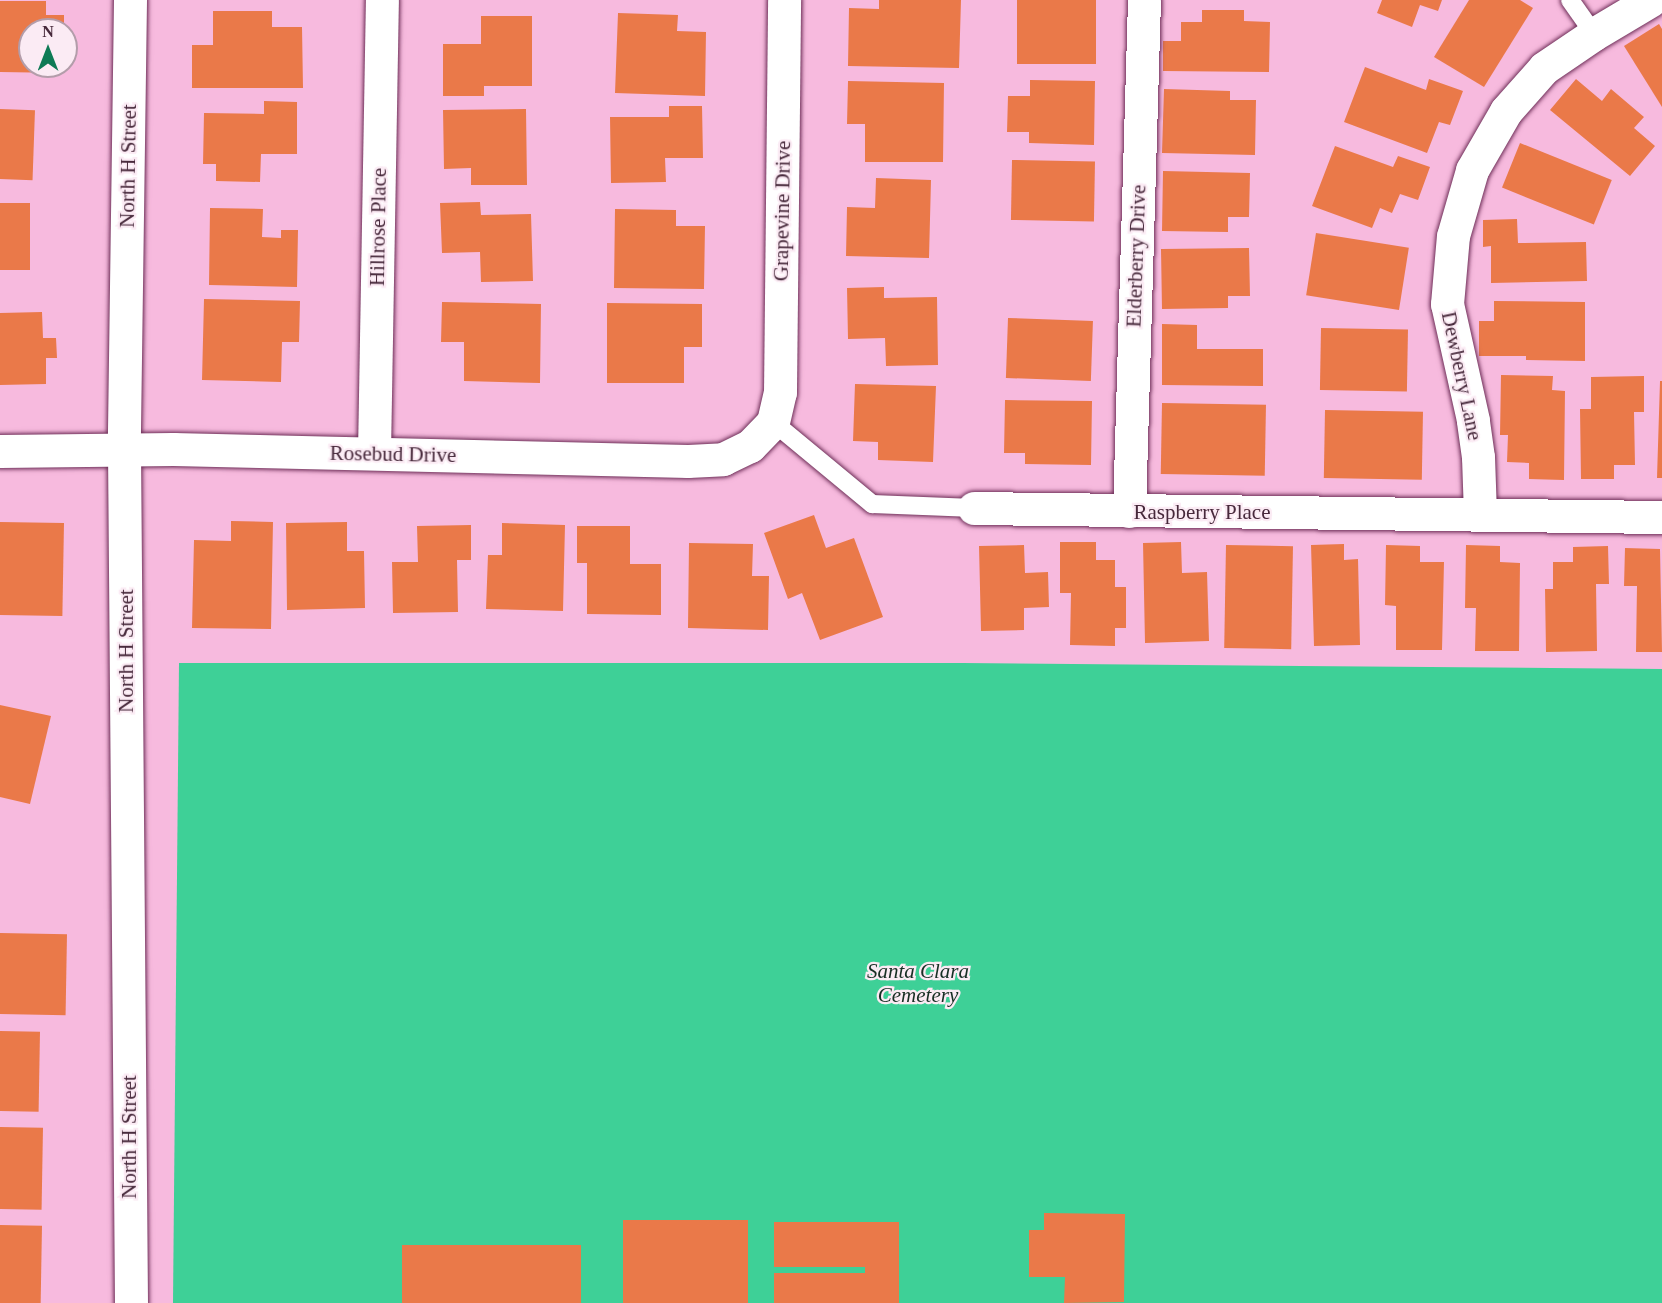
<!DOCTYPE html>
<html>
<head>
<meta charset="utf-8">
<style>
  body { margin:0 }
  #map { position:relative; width:1662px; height:1303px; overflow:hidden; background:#f7bade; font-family:"Times New Roman",serif }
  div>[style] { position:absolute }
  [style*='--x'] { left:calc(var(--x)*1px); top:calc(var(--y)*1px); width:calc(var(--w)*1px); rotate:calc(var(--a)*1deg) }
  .green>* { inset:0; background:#3ed097 }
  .building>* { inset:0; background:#ea7949; transform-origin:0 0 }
  .roads { filter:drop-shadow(0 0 2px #6e2e58) drop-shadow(0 0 2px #6e2e58) }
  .service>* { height:18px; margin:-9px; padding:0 9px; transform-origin:9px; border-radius:9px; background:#fff }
  .minor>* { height:33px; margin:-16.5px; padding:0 16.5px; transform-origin:16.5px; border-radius:16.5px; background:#fff }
  .tertiary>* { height:33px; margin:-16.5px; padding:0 16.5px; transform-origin:16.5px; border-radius:16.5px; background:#fff }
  span { translate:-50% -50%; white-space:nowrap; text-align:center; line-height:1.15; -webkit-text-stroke:4.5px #fbebf4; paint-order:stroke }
  .street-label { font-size:21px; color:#47293b }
  .park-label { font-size:21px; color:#172f24; font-style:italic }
  .north { position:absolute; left:18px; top:18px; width:60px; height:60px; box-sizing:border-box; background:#fbebf4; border:2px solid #b39daa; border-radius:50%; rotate:0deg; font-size:16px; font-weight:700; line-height:24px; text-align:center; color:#47293b }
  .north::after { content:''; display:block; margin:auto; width:21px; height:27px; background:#0e7a55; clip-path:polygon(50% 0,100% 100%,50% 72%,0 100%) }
</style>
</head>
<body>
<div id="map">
  <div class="green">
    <div style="clip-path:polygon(179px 663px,962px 663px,1662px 669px,1662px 1303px,173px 1303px)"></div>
  </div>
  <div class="building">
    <div style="clip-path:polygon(879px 0,961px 0,959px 68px,848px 66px,849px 8px,879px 9px)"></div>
    <div style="left:1017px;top:0;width:79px;height:64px"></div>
    <div style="clip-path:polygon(1382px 0,1442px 0,1438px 11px,1420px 5px,1412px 27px,1377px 13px)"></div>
    <div style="clip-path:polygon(1469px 0,1520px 0,1533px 8px,1484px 87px,1434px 57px)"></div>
    <div style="clip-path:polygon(0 1px,46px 1px,46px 15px,64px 15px,64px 30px,30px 30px,30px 66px,63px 66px,63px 73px,0 72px)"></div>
    <div style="clip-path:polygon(1202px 10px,1244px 10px,1244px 21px,1270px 22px,1269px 72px,1163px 71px,1163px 41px,1181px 41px,1181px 22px,1202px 22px)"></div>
    <div style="clip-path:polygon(213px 11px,272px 11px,272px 27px,302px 27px,303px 88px,192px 88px,192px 45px,213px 45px)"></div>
    <div style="clip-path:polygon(618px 13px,678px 15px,677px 31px,706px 32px,705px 96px,615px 93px)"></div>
    <div style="clip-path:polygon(481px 16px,532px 16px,532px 86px,484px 86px,484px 96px,443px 96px,443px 44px,481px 44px)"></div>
    <div style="clip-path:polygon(1659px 24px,1662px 29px,1662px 107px,1624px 46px)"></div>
    <div style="clip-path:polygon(1365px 67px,1426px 90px,1429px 79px,1463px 91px,1450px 125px,1439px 122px,1427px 153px,1344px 122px)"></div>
    <div style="clip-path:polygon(1576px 79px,1602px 101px,1611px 89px,1644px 117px,1634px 128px,1655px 146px,1630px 176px,1550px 110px)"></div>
    <div style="clip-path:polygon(1030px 80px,1095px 81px,1094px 145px,1029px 143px,1029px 132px,1007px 132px,1008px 96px,1030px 96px)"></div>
    <div style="clip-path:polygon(848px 81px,944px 83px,943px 162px,865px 162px,865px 124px,847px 124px)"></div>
    <div style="clip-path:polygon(1164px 89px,1230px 91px,1230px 100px,1256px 100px,1255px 155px,1162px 153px)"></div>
    <div style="clip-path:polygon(264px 101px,297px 102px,297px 154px,261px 154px,260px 182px,216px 181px,216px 164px,203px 164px,204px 113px,264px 114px)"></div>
    <div style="clip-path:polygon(669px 106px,702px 106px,703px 158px,665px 158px,666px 182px,611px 183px,610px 117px,669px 117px)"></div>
    <div style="left:0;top:109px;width:35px;height:70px;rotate:2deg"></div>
    <div style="clip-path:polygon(526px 109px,527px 185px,471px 185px,471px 168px,444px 169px,443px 110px)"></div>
    <div style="left:1520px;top:143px;width:99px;height:48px;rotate:22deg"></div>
    <div style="clip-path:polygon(1335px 146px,1393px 167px,1398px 156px,1430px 167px,1418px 200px,1400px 194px,1392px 213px,1380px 208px,1372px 228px,1312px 206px)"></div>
    <div style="left:1012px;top:160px;width:83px;height:60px;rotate:1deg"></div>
    <div style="clip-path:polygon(1163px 171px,1250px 173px,1249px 217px,1228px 217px,1228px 232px,1162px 231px)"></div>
    <div style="clip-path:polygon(876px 178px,931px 180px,929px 258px,846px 256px,847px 207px,875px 208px)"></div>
    <div style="clip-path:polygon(480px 202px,481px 215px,531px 214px,533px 281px,481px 282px,480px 252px,442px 253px,440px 203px)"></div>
    <div style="left:0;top:203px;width:30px;height:67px"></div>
    <div style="clip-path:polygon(210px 208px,263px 209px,262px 237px,281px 238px,281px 230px,298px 230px,297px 287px,209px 285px)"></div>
    <div style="clip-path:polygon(615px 209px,676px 210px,676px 226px,705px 226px,704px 289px,614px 288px)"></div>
    <div style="clip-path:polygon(1517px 219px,1518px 243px,1586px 242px,1587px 281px,1491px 283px,1491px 246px,1483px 247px,1483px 220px)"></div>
    <div style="left:1316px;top:233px;width:94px;height:63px;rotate:9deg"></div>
    <div style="clip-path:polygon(1249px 248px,1250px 296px,1228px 296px,1228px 308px,1162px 309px,1161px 249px)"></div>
    <div style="clip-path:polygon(884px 287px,884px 298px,937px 297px,938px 365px,886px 366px,885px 338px,848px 339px,847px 288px)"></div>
    <div style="clip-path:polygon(204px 299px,300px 301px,299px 342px,282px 342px,281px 382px,202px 380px)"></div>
    <div style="clip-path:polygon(1494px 301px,1585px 302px,1585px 361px,1526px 360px,1526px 356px,1479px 356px,1479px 321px,1494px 321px)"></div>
    <div style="clip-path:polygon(442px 302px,541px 304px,540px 383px,464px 381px,464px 342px,441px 342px)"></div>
    <div style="clip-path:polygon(607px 303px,702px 304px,702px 347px,684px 347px,684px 383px,607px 383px)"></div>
    <div style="clip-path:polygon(42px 312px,43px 338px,56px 338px,57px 358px,46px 358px,46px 384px,0 385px,0 313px)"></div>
    <div style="left:1008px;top:318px;width:85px;height:60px;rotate:2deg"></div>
    <div style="clip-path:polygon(1162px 324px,1197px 325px,1197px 349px,1263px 349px,1263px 386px,1162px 385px)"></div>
    <div style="left:1321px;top:328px;width:87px;height:62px;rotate:1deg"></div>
    <div style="clip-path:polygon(1501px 375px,1553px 376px,1552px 390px,1565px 391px,1564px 480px,1529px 479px,1529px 463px,1507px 462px,1508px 435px,1500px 435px)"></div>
    <div style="clip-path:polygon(1644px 376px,1644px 412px,1634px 412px,1635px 465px,1614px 465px,1614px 479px,1581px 479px,1580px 409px,1591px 409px,1591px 377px)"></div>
    <div style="clip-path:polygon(1660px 381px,1662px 381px,1662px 478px,1657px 478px)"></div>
    <div style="clip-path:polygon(855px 384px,936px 386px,933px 462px,878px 460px,878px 442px,853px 441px)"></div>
    <div style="clip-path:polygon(1005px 400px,1092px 401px,1091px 465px,1025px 464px,1025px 453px,1004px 453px)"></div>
    <div style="left:1162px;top:403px;width:104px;height:71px;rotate:1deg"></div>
    <div style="left:1325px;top:410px;width:98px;height:68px;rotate:1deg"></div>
    <div style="clip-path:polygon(814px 515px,826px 548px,854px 538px,883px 617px,820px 640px,802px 593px,788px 599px,764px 533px)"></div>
    <div style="clip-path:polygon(231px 521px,273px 522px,271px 629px,192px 628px,194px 540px,231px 541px)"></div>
    <div style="left:0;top:522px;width:64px;height:93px;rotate:1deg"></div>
    <div style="clip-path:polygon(347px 522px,347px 551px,364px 551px,365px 608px,287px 610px,286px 523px)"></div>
    <div style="clip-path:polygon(502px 523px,565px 525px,563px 611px,486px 609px,488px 555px,502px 555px)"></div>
    <div style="clip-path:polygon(471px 525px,471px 560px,457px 560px,458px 612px,393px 613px,392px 562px,418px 562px,417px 526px)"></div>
    <div style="clip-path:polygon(577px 526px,630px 526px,630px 564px,661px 564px,661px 615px,587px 614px,587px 563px,577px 563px)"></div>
    <div style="clip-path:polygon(1060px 542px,1096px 542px,1096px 560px,1115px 560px,1115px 587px,1126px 587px,1126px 628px,1115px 628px,1115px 646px,1070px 645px,1071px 593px,1060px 593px)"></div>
    <div style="clip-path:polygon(1181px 542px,1182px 573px,1207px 572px,1209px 641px,1145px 643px,1143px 543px)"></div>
    <div style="clip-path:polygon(689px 543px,753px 544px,752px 576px,769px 576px,768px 630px,688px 628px)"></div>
    <div style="clip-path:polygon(1344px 544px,1344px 560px,1358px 559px,1360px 645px,1314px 646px,1311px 545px)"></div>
    <div style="clip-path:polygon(1024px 545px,1025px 573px,1048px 572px,1049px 607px,1024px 608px,1024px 630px,981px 631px,979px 546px)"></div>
    <div style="left:1226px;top:545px;width:67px;height:103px;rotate:1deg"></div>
    <div style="clip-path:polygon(1386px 545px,1420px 546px,1420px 562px,1444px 562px,1442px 650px,1396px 650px,1396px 606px,1385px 605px)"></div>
    <div style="clip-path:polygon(1466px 545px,1500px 546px,1500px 562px,1520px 563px,1519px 651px,1475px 651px,1476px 608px,1465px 608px)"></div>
    <div style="clip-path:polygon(1608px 546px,1609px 584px,1596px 584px,1597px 651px,1546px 652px,1545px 589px,1553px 589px,1553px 562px,1573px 562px,1573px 547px)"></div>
    <div style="clip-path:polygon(1625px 548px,1660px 549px,1662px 652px,1636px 652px,1637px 586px,1624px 586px)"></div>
    <div style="clip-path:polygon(0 705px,51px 716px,30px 804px,0 797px)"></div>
    <div style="left:0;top:933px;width:67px;height:81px;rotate:1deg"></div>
    <div style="left:0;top:1031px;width:40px;height:80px;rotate:1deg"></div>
    <div style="left:0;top:1127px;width:43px;height:82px;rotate:1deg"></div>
    <div style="clip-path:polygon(1044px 1213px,1125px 1214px,1124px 1302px,1064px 1303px,1065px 1277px,1029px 1277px,1029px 1230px,1044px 1230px)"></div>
    <div style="left:623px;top:1220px;width:125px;height:83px"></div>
    <div style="clip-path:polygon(774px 1222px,899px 1222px,899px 1303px,774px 1303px,774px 1273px,865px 1273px,865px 1267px,774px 1267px)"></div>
    <div style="left:0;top:1225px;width:42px;height:78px;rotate:1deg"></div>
    <div style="left:402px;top:1245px;width:179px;height:58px"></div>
  </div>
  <div class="roads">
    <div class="service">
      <div style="--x:1570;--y:0;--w:42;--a:54.8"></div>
      <div style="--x:773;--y:422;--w:129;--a:39.6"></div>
      <div style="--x:872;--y:504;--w:102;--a:2.2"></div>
    </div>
    <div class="minor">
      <div style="--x:0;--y:451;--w:173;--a:-0.7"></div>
      <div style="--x:173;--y:449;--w:515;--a:1.33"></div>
      <div style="--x:688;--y:461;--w:35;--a:-3"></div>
      <div style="--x:723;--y:459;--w:30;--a:-26"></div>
      <div style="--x:750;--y:446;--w:33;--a:-46"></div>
      <div style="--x:773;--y:422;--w:31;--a:-77"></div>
      <div style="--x:780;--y:392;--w:392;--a:-89.4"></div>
      <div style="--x:374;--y:453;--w:453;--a:-89"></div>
      <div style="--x:974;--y:508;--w:688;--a:0.75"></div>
      <div style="--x:1129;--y:511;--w:511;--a:-88.32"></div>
      <div style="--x:1480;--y:514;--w:57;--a:-92"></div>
      <div style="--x:1478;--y:457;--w:37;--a:-98"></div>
      <div style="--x:1473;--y:420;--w:119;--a:-102.6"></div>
      <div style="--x:1447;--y:304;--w:68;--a:-85"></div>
      <div style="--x:1453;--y:236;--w:69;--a:-73.9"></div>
      <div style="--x:1472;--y:170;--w:68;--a:-60"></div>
      <div style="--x:1506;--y:111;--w:57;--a:-48.5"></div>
      <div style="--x:1544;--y:68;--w:60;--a:-34.2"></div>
      <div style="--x:1594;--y:34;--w:66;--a:-30.8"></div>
    </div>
    <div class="tertiary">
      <div style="--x:130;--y:0;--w:449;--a:90.8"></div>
      <div style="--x:124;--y:449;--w:854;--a:89.53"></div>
    </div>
  </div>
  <div class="street-label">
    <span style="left:128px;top:166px;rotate:-89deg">North H Street</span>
    <span style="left:782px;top:211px;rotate:-89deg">Grapevine Drive</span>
    <span style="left:378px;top:227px;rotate:-89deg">Hillrose Place</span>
    <span style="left:1136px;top:256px;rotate:-88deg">Elderberry Drive</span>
    <span style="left:1462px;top:376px;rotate:78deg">Dewberry Lane</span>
    <span style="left:393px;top:454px;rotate:1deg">Rosebud Drive</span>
    <span style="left:1202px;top:512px">Raspberry Place</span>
    <span style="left:126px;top:651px;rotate:-90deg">North H Street</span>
    <span style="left:129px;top:1137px;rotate:-90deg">North H Street</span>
  </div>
  <div class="park-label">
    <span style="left:918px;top:983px">Santa Clara<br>Cemetery</span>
  </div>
  <div class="north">N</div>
</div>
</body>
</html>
